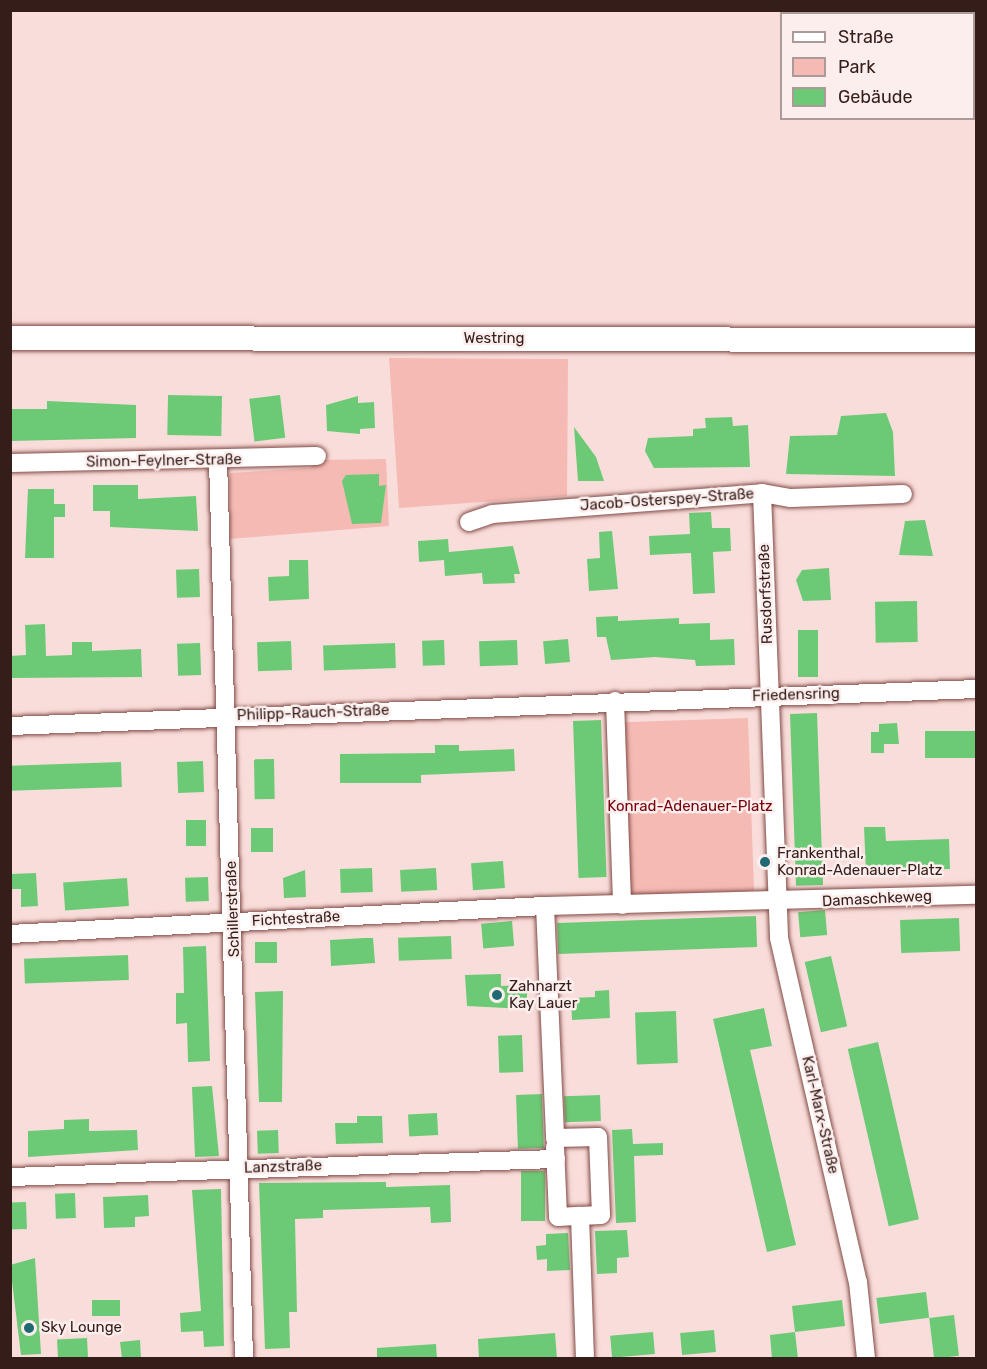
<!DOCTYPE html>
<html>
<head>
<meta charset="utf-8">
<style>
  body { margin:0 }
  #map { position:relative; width:987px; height:1369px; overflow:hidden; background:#f9ddda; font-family:Rubik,sans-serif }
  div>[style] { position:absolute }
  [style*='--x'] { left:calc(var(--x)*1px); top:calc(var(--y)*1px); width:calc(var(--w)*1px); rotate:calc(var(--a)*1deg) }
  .green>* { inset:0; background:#f5bab3; transform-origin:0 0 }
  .building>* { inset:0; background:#6cca76; transform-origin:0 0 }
  .roads { filter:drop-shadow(0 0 2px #824a45) drop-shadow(0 0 2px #824a45) }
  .street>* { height:18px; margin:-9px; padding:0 9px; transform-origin:9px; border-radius:9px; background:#fff }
  .secondary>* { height:24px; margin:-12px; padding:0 12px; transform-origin:12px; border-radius:12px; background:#fff }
  .dots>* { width:16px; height:16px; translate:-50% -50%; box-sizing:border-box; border:3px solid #fceeec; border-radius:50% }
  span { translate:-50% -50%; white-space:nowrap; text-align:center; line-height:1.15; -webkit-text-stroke:5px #fceeec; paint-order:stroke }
  .street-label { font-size:15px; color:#351d1a }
  .park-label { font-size:15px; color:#75010a }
  .poi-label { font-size:15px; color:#351d1a }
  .left { translate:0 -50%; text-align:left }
  .frame { position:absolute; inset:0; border:12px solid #351d1a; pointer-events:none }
  .legend { position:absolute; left:780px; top:12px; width:195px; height:108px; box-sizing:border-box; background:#fceeec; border:2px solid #ac9a98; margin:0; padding:8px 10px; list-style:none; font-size:18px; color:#351d1a }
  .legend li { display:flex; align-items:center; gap:12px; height:30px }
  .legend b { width:30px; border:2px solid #ac9a98 }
</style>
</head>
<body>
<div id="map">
  <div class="green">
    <div style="clip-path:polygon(389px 358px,568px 359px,567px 496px,399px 508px)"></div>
    <div style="clip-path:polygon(386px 459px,389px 526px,230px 539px,230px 473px,310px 468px,319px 460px)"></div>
    <div style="left:748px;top:718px;width:173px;height:124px;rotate:88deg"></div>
  </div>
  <div class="building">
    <div style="left:168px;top:395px;width:54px;height:40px;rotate:1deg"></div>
    <div style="left:280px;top:395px;width:43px;height:31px;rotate:83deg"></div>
    <div style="clip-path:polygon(358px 396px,358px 403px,374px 402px,375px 428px,360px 429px,360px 434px,327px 431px,326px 405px)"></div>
    <div style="clip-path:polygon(47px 401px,136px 405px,136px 438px,12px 441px,12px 409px,47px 409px)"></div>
    <div style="clip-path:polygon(886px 413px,893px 432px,895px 476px,786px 474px,790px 436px,837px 435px,841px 416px)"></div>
    <div style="clip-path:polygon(732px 417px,733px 426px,748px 425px,750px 467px,654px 468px,645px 451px,648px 438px,693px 436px,693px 429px,706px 428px,705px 418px)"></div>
    <div style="clip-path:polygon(574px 427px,596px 457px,604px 481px,578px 481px)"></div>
    <div style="clip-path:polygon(379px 474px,379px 486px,386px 485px,381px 523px,352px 524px,342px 481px,346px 475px)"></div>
    <div style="clip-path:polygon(93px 485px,138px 485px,138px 499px,196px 496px,198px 531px,110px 527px,110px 511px,93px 511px)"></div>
    <div style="clip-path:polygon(28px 489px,54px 489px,54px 504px,65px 504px,65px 517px,54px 517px,54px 558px,25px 558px)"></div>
    <div style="clip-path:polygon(711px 512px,712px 528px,730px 528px,731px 551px,713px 552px,715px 593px,693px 594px,691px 553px,650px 555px,649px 536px,690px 534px,689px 513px)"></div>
    <div style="clip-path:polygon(925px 520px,933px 556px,899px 555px,905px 521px)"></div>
    <div style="clip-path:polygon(612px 531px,618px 589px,589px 591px,587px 559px,600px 558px,599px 532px)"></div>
    <div style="clip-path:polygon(448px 539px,449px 552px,513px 546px,520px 574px,514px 574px,515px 583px,483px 584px,482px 573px,445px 576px,444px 560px,419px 562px,418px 541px)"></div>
    <div style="clip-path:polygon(289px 560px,308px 560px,309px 599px,269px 601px,268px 577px,289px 576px)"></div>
    <div style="clip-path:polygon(829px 568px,831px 600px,803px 601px,796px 580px,802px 570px)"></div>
    <div style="left:199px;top:569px;width:28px;height:23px;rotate:88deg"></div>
    <div style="left:917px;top:601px;width:41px;height:42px;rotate:89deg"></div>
    <div style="clip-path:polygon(618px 616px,618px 621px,679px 618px,679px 624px,710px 623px,710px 640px,734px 639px,735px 665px,696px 666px,695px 660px,655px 657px,611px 660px,606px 637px,597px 637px,596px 617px)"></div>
    <div style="clip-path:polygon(45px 624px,46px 656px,72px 655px,72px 642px,92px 642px,92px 651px,141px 649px,142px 677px,10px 678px,10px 656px,26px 655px,25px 625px)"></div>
    <div style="left:798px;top:630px;width:20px;height:47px"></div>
    <div style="left:568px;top:639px;width:23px;height:25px;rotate:85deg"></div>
    <div style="left:444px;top:640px;width:25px;height:22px;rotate:88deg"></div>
    <div style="left:517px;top:640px;width:25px;height:38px;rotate:88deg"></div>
    <div style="left:291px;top:641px;width:29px;height:34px;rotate:88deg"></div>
    <div style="left:200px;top:643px;width:32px;height:23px;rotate:88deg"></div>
    <div style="left:395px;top:643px;width:25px;height:72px;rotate:88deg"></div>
    <div style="left:817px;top:713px;width:172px;height:27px;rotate:88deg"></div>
    <div style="left:601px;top:720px;width:157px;height:28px;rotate:88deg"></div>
    <div style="clip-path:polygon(897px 723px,899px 744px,884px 744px,884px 753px,871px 753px,871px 732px,879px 732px,879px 724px)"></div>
    <div style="left:976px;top:731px;width:27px;height:51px;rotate:90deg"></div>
    <div style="clip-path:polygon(435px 745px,459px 745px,459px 751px,514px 749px,515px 771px,421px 775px,421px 783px,340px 783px,340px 754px,435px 753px)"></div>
    <div style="left:274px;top:759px;width:40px;height:20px;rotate:89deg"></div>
    <div style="left:203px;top:761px;width:31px;height:26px;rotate:88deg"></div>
    <div style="left:121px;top:762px;width:25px;height:111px;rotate:88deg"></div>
    <div style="left:186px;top:820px;width:20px;height:26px"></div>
    <div style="clip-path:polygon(864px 827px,885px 827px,886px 841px,949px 839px,950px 869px,866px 872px)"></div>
    <div style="left:251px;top:828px;width:22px;height:24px"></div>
    <div style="left:503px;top:861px;width:27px;height:32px;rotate:86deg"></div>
    <div style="left:372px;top:868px;width:24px;height:32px;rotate:88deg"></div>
    <div style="left:436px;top:868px;width:22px;height:36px;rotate:87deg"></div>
    <div style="clip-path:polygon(305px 870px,306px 897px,284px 898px,283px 878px)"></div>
    <div style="clip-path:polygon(36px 873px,38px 906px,21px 907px,21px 889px,11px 889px,11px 874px)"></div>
    <div style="left:208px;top:877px;width:24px;height:23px;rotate:88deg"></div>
    <div style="left:127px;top:878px;width:28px;height:64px;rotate:86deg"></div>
    <div style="left:825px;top:910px;width:25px;height:27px;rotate:85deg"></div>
    <div style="left:756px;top:916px;width:31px;height:199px;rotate:88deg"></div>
    <div style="left:959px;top:918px;width:33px;height:59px;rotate:88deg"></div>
    <div style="left:512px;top:921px;width:25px;height:31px;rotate:85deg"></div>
    <div style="left:451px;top:936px;width:23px;height:53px;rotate:88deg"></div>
    <div style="clip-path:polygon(364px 938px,373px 938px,375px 963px,331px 966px,330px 940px)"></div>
    <div style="left:255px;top:942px;width:22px;height:21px"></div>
    <div style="clip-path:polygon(206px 946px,210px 1061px,188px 1062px,187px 1023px,176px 1024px,176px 993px,184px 993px,183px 947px)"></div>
    <div style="left:128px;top:955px;width:25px;height:104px;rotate:88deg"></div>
    <div style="left:831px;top:956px;width:72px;height:27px;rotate:77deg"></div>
    <div style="clip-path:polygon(501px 974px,501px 986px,527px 985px,527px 1009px,467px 1006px,465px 975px)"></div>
    <div style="clip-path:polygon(609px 990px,610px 1018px,572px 1020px,571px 998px,595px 997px,595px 991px)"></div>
    <div style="clip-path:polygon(283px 991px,282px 1102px,259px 1102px,255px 992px)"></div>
    <div style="clip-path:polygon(764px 1008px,772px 1046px,750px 1050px,796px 1245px,767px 1252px,713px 1019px)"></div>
    <div style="left:676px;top:1011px;width:52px;height:41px;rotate:88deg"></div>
    <div style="left:522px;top:1035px;width:37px;height:24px;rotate:88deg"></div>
    <div style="left:878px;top:1042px;width:182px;height:31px;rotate:77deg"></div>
    <div style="clip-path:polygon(212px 1086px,219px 1156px,195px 1157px,192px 1087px)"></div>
    <div style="left:542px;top:1094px;width:54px;height:26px;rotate:88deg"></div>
    <div style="left:600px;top:1095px;width:26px;height:36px;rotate:88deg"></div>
    <div style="left:437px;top:1113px;width:22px;height:29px;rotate:87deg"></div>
    <div style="clip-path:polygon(357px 1116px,382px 1116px,383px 1143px,336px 1144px,335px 1123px,357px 1123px)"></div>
    <div style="clip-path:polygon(89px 1119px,89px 1131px,137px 1130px,138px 1150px,28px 1157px,28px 1131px,64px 1129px,64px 1120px)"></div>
    <div style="clip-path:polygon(632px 1129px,633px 1144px,663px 1143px,663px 1155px,634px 1156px,636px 1222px,616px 1223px,612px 1130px)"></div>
    <div style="left:278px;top:1130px;width:23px;height:21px;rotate:88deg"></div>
    <div style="left:521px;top:1171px;width:24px;height:50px"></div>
    <div style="clip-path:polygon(386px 1182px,386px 1187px,450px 1185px,451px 1222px,431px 1223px,430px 1207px,323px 1210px,323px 1218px,295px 1219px,297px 1312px,289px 1312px,290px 1348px,265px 1349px,259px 1183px)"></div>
    <div style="clip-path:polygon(221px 1189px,224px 1346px,204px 1347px,203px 1331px,181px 1332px,180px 1313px,201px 1311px,192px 1190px)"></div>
    <div style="left:75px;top:1193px;width:25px;height:20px;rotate:88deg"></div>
    <div style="clip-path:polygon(148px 1195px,149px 1216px,135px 1217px,135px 1227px,104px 1228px,103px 1197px)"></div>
    <div style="left:26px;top:1202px;width:27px;height:16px;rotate:88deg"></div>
    <div style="clip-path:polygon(627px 1230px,629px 1257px,617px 1258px,617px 1273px,597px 1274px,595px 1231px)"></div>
    <div style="clip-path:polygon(568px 1233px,570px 1270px,547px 1271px,547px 1259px,537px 1260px,536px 1246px,546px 1245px,546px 1234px)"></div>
    <div style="clip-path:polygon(35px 1258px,41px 1354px,21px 1355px,10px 1265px)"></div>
    <div style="left:926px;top:1292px;width:26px;height:50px;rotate:83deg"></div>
    <div style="left:92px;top:1300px;width:28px;height:16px"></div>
    <div style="clip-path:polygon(842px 1300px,845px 1326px,795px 1332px,798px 1359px,772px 1359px,770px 1335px,795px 1332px,792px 1306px)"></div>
    <div style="left:954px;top:1315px;width:41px;height:25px;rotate:83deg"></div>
    <div style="left:714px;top:1330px;width:22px;height:34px;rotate:85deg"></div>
    <div style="left:653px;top:1332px;width:22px;height:43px;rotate:85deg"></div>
    <div style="clip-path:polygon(555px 1333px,557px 1359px,479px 1359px,478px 1339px)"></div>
    <div style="left:87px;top:1338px;width:21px;height:30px;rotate:87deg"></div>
    <div style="clip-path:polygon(140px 1340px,141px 1359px,122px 1359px,120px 1342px)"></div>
    <div style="clip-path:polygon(436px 1344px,437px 1359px,377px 1359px,377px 1348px)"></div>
  </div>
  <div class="roads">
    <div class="street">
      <div style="--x:218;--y:460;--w:898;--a:88.34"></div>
      <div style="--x:10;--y:463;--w:307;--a:-1.3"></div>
      <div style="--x:762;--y:493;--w:445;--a:87.8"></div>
      <div style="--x:779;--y:938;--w:353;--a:77.1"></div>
      <div style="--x:858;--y:1282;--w:76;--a:84"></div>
      <div style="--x:469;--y:522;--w:24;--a:-19"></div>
      <div style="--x:492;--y:514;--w:271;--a:-4.4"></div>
      <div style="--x:762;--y:493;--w:29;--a:10"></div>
      <div style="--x:791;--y:498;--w:112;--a:-2"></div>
      <div style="--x:615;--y:701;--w:204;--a:88"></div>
      <div style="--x:10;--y:726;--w:967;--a:-2.19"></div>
      <div style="--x:545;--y:906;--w:232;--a:87.5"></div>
      <div style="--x:555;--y:1138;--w:43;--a:-1.3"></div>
      <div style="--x:598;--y:1137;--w:78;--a:87.8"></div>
      <div style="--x:601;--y:1215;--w:21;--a:177"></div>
      <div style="--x:580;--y:1216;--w:142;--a:88"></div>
      <div style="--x:10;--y:934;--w:536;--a:-3"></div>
      <div style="--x:545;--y:906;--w:431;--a:-1.5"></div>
      <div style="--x:555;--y:1147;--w:70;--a:87.5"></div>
      <div style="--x:558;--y:1217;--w:22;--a:-3"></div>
      <div style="--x:10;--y:1177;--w:546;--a:-1.89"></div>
    </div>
    <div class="secondary">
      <div style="--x:10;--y:338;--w:966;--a:0.12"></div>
    </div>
  </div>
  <div class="dots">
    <div style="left:765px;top:862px;background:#1e6972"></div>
    <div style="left:497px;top:995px;background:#1e6972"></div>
    <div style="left:29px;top:1328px;background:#1e6972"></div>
  </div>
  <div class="street-label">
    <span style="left:494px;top:339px">Westring</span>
    <span style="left:164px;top:461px;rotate:-1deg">Simon-Feylner-Straße</span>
    <span style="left:667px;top:500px;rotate:-4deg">Jacob-Osterspey-Straße</span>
    <span style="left:766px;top:594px;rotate:-92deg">Rusdorfstraße</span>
    <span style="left:796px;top:695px;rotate:-2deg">Friedensring</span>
    <span style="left:313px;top:713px;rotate:-2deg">Philipp-Rauch-Straße</span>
    <span style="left:877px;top:899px;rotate:-3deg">Damaschkeweg</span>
    <span style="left:233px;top:909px;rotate:-92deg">Schillerstraße</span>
    <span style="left:296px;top:919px;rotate:-3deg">Fichtestraße</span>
    <span style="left:820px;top:1115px;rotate:77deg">Karl-Marx-Straße</span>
    <span style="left:283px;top:1167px;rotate:-2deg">Lanzstraße</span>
  </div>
  <div class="park-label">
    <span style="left:690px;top:807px">Konrad-Adenauer-Platz</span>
  </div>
  <div class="poi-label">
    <span class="left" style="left:777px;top:862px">Frankenthal,<br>Konrad-Adenauer-Platz</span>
    <span class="left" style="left:509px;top:995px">Zahnarzt<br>Kay Lauer</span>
    <span class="left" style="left:41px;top:1328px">Sky Lounge</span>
  </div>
  <div class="frame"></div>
  <ul class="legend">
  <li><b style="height:8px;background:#fff"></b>Straße</li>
  <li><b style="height:16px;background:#f5bab3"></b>Park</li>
  <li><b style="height:16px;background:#6cca76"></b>Gebäude</li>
  </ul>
</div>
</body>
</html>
